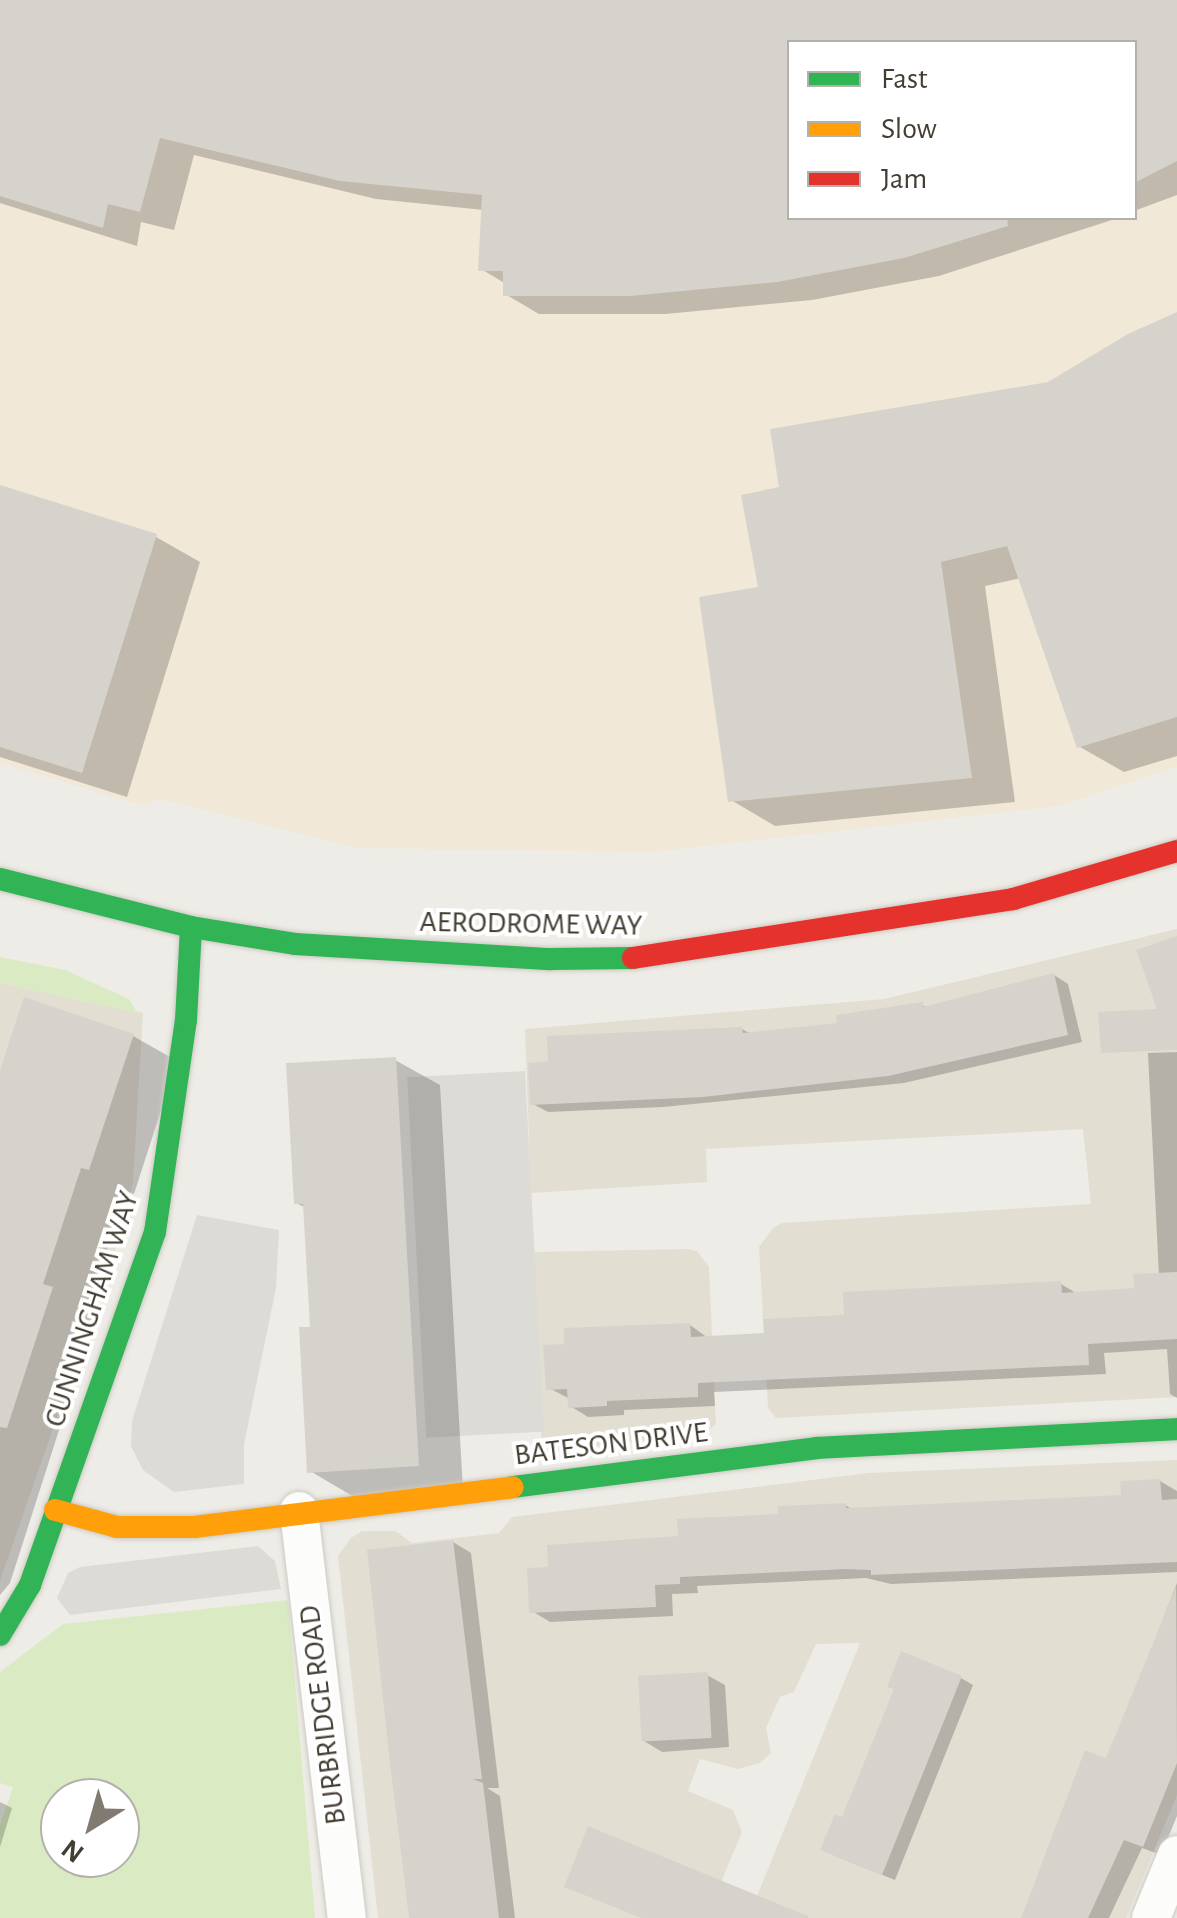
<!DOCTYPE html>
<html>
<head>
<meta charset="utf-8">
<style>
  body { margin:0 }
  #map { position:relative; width:1177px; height:1918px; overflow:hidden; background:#eeece6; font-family:"Alegreya Sans",sans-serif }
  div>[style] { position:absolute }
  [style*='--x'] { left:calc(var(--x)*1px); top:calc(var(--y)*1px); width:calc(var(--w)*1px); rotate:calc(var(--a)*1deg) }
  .residential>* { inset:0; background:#e3ded2 }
  .commercial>* { inset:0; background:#f2e8d7 }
  .green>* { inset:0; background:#daebc3 }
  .parking>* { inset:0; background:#dddbd6; transform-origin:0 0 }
  .shadow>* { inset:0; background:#0003 }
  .building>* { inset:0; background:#d6d3cd; transform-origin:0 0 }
  .roads { filter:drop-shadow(0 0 2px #cccac3) drop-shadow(0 0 2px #cccac3) }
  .street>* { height:38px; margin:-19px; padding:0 19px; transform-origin:19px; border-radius:19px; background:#fcfcfb }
  .fast>* { height:22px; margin:-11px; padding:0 11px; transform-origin:11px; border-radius:11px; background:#30b455 }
  .slow>* { height:22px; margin:-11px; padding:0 11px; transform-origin:11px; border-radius:11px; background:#ff9f0a }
  .jam>* { height:22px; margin:-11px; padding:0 11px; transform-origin:11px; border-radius:11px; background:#e5322d }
  span { translate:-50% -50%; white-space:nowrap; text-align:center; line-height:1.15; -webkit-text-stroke:8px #fff; paint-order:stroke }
  .street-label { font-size:30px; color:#443d32 }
  .legend { position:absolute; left:787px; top:40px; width:350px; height:180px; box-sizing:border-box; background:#fff; border:2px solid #b4b1ad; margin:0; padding:12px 18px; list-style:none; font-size:30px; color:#443d32 }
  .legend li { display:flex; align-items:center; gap:20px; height:50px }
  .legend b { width:50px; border:2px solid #b4b1ad }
  .north { position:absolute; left:40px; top:1778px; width:100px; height:100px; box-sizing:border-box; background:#fff; border:2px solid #b4b1ad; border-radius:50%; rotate:217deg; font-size:28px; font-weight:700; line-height:40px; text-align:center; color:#443d32 }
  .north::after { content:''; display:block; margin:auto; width:35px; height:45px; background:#807a71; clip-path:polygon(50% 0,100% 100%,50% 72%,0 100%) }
</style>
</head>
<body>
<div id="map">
  <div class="residential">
    <div style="clip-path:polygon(1177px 929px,1177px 1397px,776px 1418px,768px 1408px,759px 1247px,773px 1228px,782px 1223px,1091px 1204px,1083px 1129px,706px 1149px,707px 1182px,531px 1193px,525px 1029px,884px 999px)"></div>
    <div style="clip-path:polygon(0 983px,143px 1013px,133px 1182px,124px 1224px,0 1581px)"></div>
    <div style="clip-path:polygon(688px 1249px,697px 1251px,709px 1267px,716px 1424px,703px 1434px,542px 1453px,534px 1252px)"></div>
    <div style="clip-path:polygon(1177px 1460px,1177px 1795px,1126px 1918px,748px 1918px,860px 1643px,816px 1644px,794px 1692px,780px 1697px,766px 1728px,771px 1753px,760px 1763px,738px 1769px,700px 1759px,688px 1791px,733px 1810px,742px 1832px,706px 1918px,378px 1918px,338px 1556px,351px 1538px,362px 1531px,395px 1531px,412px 1543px,499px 1533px,512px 1517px,869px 1473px)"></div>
  </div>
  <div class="commercial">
    <div style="clip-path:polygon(evenodd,0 0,1177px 0,1177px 767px,1059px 806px,652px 852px,359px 848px,158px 799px,144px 806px,0 763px,0 0,790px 42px,1134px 42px,1134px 218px,790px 218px,790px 42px)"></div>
  </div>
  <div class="green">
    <div style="clip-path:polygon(0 957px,65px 970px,129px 999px,137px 1013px,0 983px)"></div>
    <div style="clip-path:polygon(evenodd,288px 1600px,315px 1918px,0 1918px,0 1825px,13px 1787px,0 1783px,0 1672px,63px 1624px,288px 1600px,60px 1798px,120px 1798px,120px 1858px,60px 1858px,60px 1798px)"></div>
  </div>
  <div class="parking">
    <div style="left:525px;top:1071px;width:361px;height:118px;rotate:87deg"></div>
    <div style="clip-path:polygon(197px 1215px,279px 1230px,276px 1288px,244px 1444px,244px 1484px,174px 1492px,143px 1470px,131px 1446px,132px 1421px)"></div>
    <div style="clip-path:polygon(258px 1546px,275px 1561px,281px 1589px,70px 1615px,57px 1598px,68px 1573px,80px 1567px)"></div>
  </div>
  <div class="shadow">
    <div style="clip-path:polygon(0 0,1177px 0,1177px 195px,1134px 211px,1134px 42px,790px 42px,790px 218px,1118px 218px,939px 276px,812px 300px,666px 314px,539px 314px,505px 294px,506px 284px,481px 269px,484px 210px,376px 199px,194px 155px,174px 230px,141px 222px,137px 246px,0 203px)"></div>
    <div style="clip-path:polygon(1177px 315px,1177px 756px,1124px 772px,1080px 747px,1021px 578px,985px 586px,1015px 802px,775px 826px,731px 800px,761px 589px,782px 489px,1049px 385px)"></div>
    <div style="clip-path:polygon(0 488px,156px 537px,200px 562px,127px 797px,0 757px)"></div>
    <div style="clip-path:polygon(1054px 975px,1068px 984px,1082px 1042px,904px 1083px,663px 1107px,548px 1112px,533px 1104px,742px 1029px,751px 1034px,840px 1025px,922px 1005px,928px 1008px)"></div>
    <div style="clip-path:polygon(133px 1036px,177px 1061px,134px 1194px,126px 1191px,87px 1310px,96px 1315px,10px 1583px,0 1595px,0 1078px)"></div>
    <div style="clip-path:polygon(1177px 1052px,1177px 1398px,1170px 1394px,1167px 1349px,1104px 1353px,1106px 1374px,714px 1392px,715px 1406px,624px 1410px,624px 1415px,588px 1417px,570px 1406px,570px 1399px,549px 1388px,690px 1325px,708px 1338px,767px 1336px,846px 1317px,1061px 1284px,1079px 1295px,1137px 1291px,1159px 1276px,1148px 1053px)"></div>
    <div style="clip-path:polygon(395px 1060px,440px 1085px,463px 1490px,354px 1497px,310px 1471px,313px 1329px,306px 1208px,296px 1203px)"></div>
    <div style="clip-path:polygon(1160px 1481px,1177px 1491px,1177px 1572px,891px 1584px,866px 1578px,697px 1586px,698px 1593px,672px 1594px,673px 1616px,550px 1622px,532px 1611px,551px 1569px,781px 1517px,845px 1505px,854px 1510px,1123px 1497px)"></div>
    <div style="clip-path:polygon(453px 1542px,471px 1553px,499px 1788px,487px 1788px,500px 1796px,515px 1918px,411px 1918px)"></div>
    <div style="clip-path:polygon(1177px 1583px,1177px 1816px,1161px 1855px,1142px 1848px,1109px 1918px,1024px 1918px,1108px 1762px)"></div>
    <div style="clip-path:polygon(707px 1675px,725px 1685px,729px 1747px,662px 1752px,644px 1741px)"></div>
    <div style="clip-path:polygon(961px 1678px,973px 1685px,895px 1880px,835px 1856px,843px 1820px,896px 1690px)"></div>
    <div style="clip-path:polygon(0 1802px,12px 1808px,0 1847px)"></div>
  </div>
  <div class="building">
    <div style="clip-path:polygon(0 0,1177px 0,1177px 161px,1134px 183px,1134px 42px,790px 42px,790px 218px,1007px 218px,1008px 226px,904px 258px,777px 282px,630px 296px,503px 296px,503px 271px,478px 271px,482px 195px,340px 181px,160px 138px,140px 212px,108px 204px,103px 228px,0 196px)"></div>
    <div style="clip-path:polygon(1177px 312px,1177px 717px,1077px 748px,1007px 546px,941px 562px,972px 778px,728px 802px,699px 597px,758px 587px,741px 495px,779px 487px,770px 429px,1048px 382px,1128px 334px)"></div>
    <div style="clip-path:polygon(0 485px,157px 534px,82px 773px,0 747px)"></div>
    <div style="clip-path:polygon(1177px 936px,1177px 1050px,1101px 1053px,1098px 1012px,1157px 1009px,1136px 950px)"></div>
    <div style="clip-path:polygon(1054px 973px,1068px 1035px,888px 1076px,703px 1097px,530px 1105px,528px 1063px,548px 1061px,547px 1036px,742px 1027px,743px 1033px,837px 1023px,836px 1015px,923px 1002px,923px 1007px)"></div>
    <div style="clip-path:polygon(24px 997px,134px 1034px,89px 1170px,81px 1168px,43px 1284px,53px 1287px,7px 1428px,0 1427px,0 1070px)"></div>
    <div style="clip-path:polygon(396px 1057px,419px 1466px,307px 1473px,299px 1327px,310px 1327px,303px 1204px,294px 1204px,286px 1063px)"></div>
    <div style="clip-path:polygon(1177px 1272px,1177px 1339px,1088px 1344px,1089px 1365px,698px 1383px,698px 1397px,607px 1401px,607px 1406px,568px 1408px,567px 1389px,546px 1390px,543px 1345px,564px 1344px,564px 1328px,690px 1323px,691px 1337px,764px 1333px,763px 1319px,844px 1315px,843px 1292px,1061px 1281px,1062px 1293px,1134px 1288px,1133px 1274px)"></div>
    <div style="clip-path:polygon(1160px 1479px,1162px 1500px,1177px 1499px,1177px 1562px,871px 1575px,871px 1570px,846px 1569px,680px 1577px,680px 1584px,655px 1585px,656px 1607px,529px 1613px,527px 1568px,548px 1567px,547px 1545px,678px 1536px,677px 1519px,778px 1514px,778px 1506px,846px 1503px,846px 1508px,1121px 1495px,1120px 1481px)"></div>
    <div style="clip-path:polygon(453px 1540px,482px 1779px,473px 1779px,483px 1783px,499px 1918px,409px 1918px,390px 1763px,367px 1550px)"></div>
    <div style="clip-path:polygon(1176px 1587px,1177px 1763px,1143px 1847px,1124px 1840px,1088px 1918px,1021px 1918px,1085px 1750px,1106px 1758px)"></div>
    <div style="clip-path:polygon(901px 1651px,962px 1676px,882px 1875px,820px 1850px,835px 1814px,842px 1817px,894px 1689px,887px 1687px)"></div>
    <div style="left:708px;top:1672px;width:66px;height:70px;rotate:87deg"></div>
    <div style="clip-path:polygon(588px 1826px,808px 1916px,808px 1918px,641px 1918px,597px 1900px,564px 1887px)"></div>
  </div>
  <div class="roads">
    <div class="street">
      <div style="--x:299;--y:1511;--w:410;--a:83.3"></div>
      <div style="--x:1151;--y:1918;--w:68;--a:-67.6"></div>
    </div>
    <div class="fast">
      <div style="--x:0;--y:879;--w:197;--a:14.1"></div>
      <div style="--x:191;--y:927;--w:105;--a:9.3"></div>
      <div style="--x:295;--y:944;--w:256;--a:3.4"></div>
      <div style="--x:551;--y:959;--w:82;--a:-0.7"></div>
      <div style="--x:513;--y:1487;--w:306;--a:-7.3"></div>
      <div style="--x:817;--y:1448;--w:361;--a:-3"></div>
      <div style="--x:0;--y:1635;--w:58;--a:-59"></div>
      <div style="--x:30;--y:1585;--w:374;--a:-70.5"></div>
      <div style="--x:155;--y:1232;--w:214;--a:-81.7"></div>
      <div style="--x:186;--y:1020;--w:93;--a:-86.9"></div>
    </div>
    <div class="slow">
      <div style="--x:55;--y:1510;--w:64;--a:15.3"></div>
      <div style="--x:117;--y:1527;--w:77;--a:0"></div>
      <div style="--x:194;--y:1527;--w:321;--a:-7.1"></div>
    </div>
    <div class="jam">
      <div style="--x:633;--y:958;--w:385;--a:-8.8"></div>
      <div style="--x:1013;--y:899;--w:171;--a:-16.3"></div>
    </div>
  </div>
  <div class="street-label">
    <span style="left:531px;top:924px;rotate:1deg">AERODROME WAY</span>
    <span style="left:92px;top:1309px;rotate:-72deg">CUNNINGHAM WAY</span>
    <span style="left:611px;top:1444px;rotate:-7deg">BATESON DRIVE</span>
    <span style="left:323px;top:1715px;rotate:-97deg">BURBRIDGE ROAD</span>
  </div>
  <ul class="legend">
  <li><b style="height:12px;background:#30b455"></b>Fast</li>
  <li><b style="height:12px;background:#ff9f0a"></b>Slow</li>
  <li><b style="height:12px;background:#e5322d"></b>Jam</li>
  </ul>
  <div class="north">N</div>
</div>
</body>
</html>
